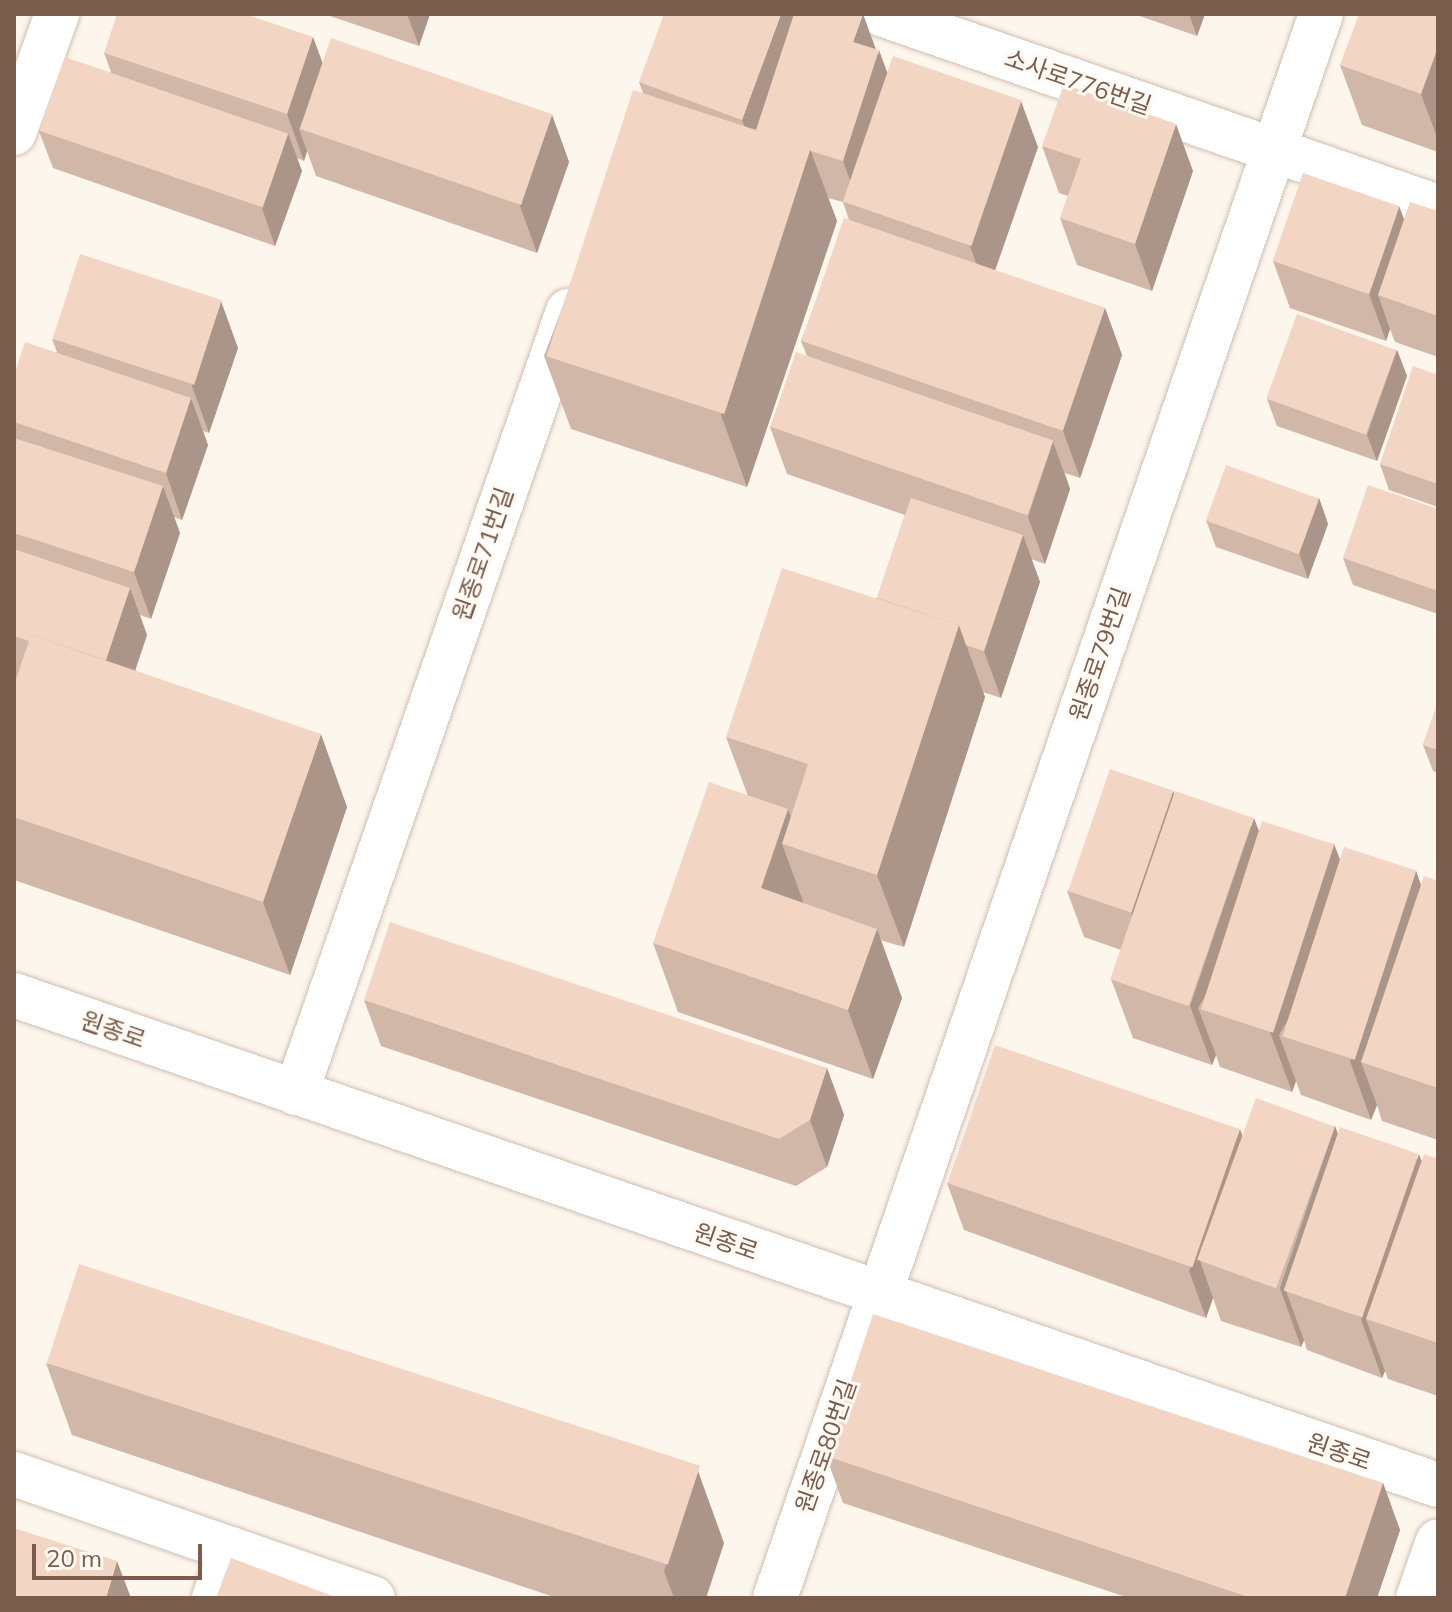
<!DOCTYPE html>
<html>
<head>
<meta charset="utf-8">
<style>
  body { margin:0 }
  #map { position:relative; width:1452px; height:1612px; overflow:hidden; background:#fdf6ec; font-family:Mulish,"Noto Sans KR",sans-serif }
  div>[style] { position:absolute }
  [style*='--x'] { left:calc(var(--x)*1px); top:calc(var(--y)*1px); width:calc(var(--w)*1px); rotate:calc(var(--a)*1deg) }
  .roads { filter:drop-shadow(0 0 2px #d1beb0) drop-shadow(0 0 2px #d1beb0) }
  .minor>* { height:44px; margin:-22px; padding:0 22px; transform-origin:22px; border-radius:22px; background:#fff }
  .wall>* { inset:0; background:#d1b7a8 }
  .shaded-wall>* { inset:0; background:#aa9588 }
  .building>* { inset:0; background:#f3d5c3; transform-origin:0 0 }
  span { translate:-50% -50%; white-space:nowrap; text-align:center; line-height:1.15; -webkit-text-stroke:6px #fffaf3; paint-order:stroke }
  .street-label { font-size:24px; color:#7a5c4d }
  .frame { position:absolute; inset:0; border:16px solid #7a5c4d; pointer-events:none }
  .scale { position:absolute; left:32px; top:1544px; width:170px; height:36px; box-sizing:border-box; border:4px solid #7a5c4d; border-top:0; padding-left:10px; font-size:24px; line-height:28px; white-space:nowrap; color:#7a5c4d; -webkit-text-stroke:6px #fffaf3; paint-order:stroke }
</style>
</head>
<body>
<div id="map">
  <div class="roads">
    <div class="minor">
      <div style="--x:881;--y:14;--w:589;--a:19.11"></div>
      <div style="--x:14;--y:133;--w:127;--a:-70.1"></div>
      <div style="--x:14;--y:995;--w:1506;--a:18.99"></div>
      <div style="--x:296;--y:1093;--w:828;--a:-70.82"></div>
      <div style="--x:14;--y:1474;--w:380;--a:19.1"></div>
      <div style="--x:214;--y:1598;--w:52;--a:-70.9"></div>
      <div style="--x:775;--y:1598;--w:1675;--a:-70.98"></div>
      <div style="--x:1418;--y:1598;--w:60;--a:-70.7"></div>
    </div>
  </div>
  <div class="wall">
    <div style="clip-path:polygon(324px 14px,430px 14px,419px 46px)"></div>
    <div style="clip-path:polygon(1134px 14px,1205px 14px,1197px 36px)"></div>
    <div style="clip-path:polygon(1438px 14px,1438px 152px,1362px 125px,1340px 65px)"></div>
    <div style="clip-path:polygon(313px 37px,322px 63px,552px 115px,569px 162px,537px 253px,316px 176px,307px 151px,304px 161px,297px 158px,302px 171px,275px 246px,53px 168px,39px 131px,111px 72px,104px 53px)"></div>
    <div style="clip-path:polygon(875px 49px,887px 72px,1038px 147px,995px 271px,1105px 308px,1122px 355px,1080px 478px,1065px 473px,1070px 489px,1045px 564px,1031px 559px,1040px 582px,1001px 698px,983px 692px,985px 697px,904px 947px,880px 940px,902px 998px,873px 1079px,678px 1012px,653px 943px,748px 796px,726px 737px,877px 598px,905px 515px,787px 474px,770px 427px,807px 356px,801px 341px,849px 220px,843px 202px,828px 198px,837px 221px,747px 487px,571px 429px,544px 356px,643px 93px,639px 82px)"></div>
    <div style="clip-path:polygon(1042px 146px,1193px 171px,1152px 291px,1077px 265px,1060px 218px,1068px 196px,1059px 193px)"></div>
    <div style="clip-path:polygon(1399px 206px,1404px 219px,1438px 211px,1438px 357px,1395px 342px,1390px 329px,1386px 341px,1290px 308px,1273px 261px)"></div>
    <div style="clip-path:polygon(52px 339px,238px 348px,209px 433px,203px 431px,208px 445px,182px 520px,174px 517px,180px 533px,151px 619px,140px 615px,147px 635px,135px 670px,347px 807px,290px 975px,14px 880px,14px 684px,16px 677px,14px 677px,14px 375px,57px 352px)"></div>
    <div style="clip-path:polygon(1397px 350px,1407px 376px,1377px 461px,1277px 426px,1267px 399px)"></div>
    <div style="clip-path:polygon(1438px 375px,1438px 507px,1389px 490px,1380px 464px)"></div>
    <div style="clip-path:polygon(1319px 498px,1328px 524px,1308px 579px,1216px 547px,1206px 520px)"></div>
    <div style="clip-path:polygon(1438px 509px,1438px 614px,1353px 585px,1343px 558px)"></div>
    <div style="clip-path:polygon(1438px 702px,1438px 773px,1433px 771px,1423px 745px)"></div>
    <div style="clip-path:polygon(1173px 791px,1174px 794px,1259px 830px,1334px 844px,1340px 859px,1416px 871px,1421px 885px,1438px 881px,1438px 1140px,1382px 1121px,1377px 1105px,1371px 1120px,1301px 1095px,1296px 1081px,1292px 1092px,1220px 1067px,1216px 1055px,1212px 1065px,1133px 1038px,1111px 979px,1121px 950px,1084px 937px,1067px 891px)"></div>
    <div style="clip-path:polygon(364px 1000px,827px 1068px,844px 1115px,827px 1167px,796px 1186px,381px 1046px)"></div>
    <div style="clip-path:polygon(1335px 1126px,1338px 1134px,1421px 1160px,1438px 1159px,1438px 1396px,1388px 1379px,1385px 1371px,1382px 1378px,1307px 1350px,1304px 1340px,1301px 1347px,1221px 1321px,1213px 1298px,1206px 1318px,964px 1230px,947px 1183px,1242px 1137px)"></div>
    <div style="clip-path:polygon(46px 1363px,724px 1543px,706px 1598px,557px 1598px,72px 1435px)"></div>
    <div style="clip-path:polygon(826px 1456px,1383px 1483px,1400px 1530px,1377px 1598px,1129px 1598px,843px 1503px)"></div>
  </div>
  <div class="shaded-wall">
    <div style="clip-path:polygon(407px 14px,430px 14px,419px 46px)"></div>
    <div style="clip-path:polygon(781px 14px,797px 14px,759px 166px,742px 120px)"></div>
    <div style="clip-path:polygon(863px 14px,878px 55px,879px 50px,896px 96px,860px 208px,843px 161px,853px 42px)"></div>
    <div style="clip-path:polygon(1189px 14px,1205px 14px,1197px 36px)"></div>
    <div style="clip-path:polygon(313px 37px,330px 83px,299px 129px,307px 151px,304px 161px,287px 114px)"></div>
    <div style="clip-path:polygon(1438px 47px,1438px 140px,1421px 94px)"></div>
    <div style="clip-path:polygon(1021px 101px,1038px 147px,987px 293px,970px 246px)"></div>
    <div style="clip-path:polygon(552px 115px,569px 162px,537px 253px,520px 206px)"></div>
    <div style="clip-path:polygon(1176px 124px,1193px 171px,1152px 291px,1135px 244px)"></div>
    <div style="clip-path:polygon(288px 133px,302px 171px,275px 246px,262px 208px)"></div>
    <div style="clip-path:polygon(810px 149px,837px 221px,747px 487px,721px 415px)"></div>
    <div style="clip-path:polygon(1399px 206px,1416px 252px,1378px 295px,1390px 329px,1386px 341px,1369px 294px)"></div>
    <div style="clip-path:polygon(221px 301px,238px 348px,209px 433px,192px 386px)"></div>
    <div style="clip-path:polygon(1105px 308px,1122px 355px,1080px 478px,1063px 431px)"></div>
    <div style="clip-path:polygon(1397px 350px,1407px 376px,1377px 461px,1367px 435px)"></div>
    <div style="clip-path:polygon(191px 398px,208px 445px,182px 520px,166px 473px)"></div>
    <div style="clip-path:polygon(1053px 442px,1070px 489px,1045px 564px,1028px 517px)"></div>
    <div style="clip-path:polygon(163px 486px,180px 533px,151px 619px,134px 572px)"></div>
    <div style="clip-path:polygon(1319px 498px,1328px 524px,1308px 579px,1299px 553px)"></div>
    <div style="clip-path:polygon(1023px 535px,1040px 582px,1001px 698px,984px 651px)"></div>
    <div style="clip-path:polygon(130px 588px,147px 635px,121px 713px,104px 666px)"></div>
    <div style="clip-path:polygon(959px 625px,985px 697px,904px 947px,877px 875px)"></div>
    <div style="clip-path:polygon(321px 734px,347px 807px,290px 975px,263px 902px)"></div>
    <div style="clip-path:polygon(1173px 791px,1190px 838px,1148px 959px,1131px 913px)"></div>
    <div style="clip-path:polygon(788px 809px,803px 851px,782px 844px,804px 904px,761px 888px)"></div>
    <div style="clip-path:polygon(1254px 818px,1276px 877px,1198px 1008px,1216px 1055px,1212px 1065px,1190px 1006px)"></div>
    <div style="clip-path:polygon(1334px 844px,1356px 904px,1279px 1035px,1296px 1081px,1292px 1092px,1270px 1032px)"></div>
    <div style="clip-path:polygon(1416px 871px,1437px 931px,1361px 1062px,1377px 1105px,1371px 1120px,1350px 1061px)"></div>
    <div style="clip-path:polygon(877px 929px,902px 998px,873px 1079px,848px 1010px)"></div>
    <div style="clip-path:polygon(827px 1068px,844px 1115px,827px 1167px,810px 1120px)"></div>
    <div style="clip-path:polygon(1335px 1126px,1356px 1185px,1286px 1291px,1304px 1340px,1301px 1347px,1280px 1288px)"></div>
    <div style="clip-path:polygon(1240px 1129px,1257px 1176px,1200px 1261px,1213px 1298px,1206px 1318px,1189px 1271px)"></div>
    <div style="clip-path:polygon(1419px 1154px,1438px 1206px,1366px 1319px,1385px 1371px,1382px 1378px,1361px 1319px)"></div>
    <div style="clip-path:polygon(698px 1471px,724px 1543px,706px 1598px,674px 1598px,664px 1571px)"></div>
    <div style="clip-path:polygon(1383px 1483px,1400px 1530px,1377px 1598px,1345px 1598px)"></div>
    <div style="clip-path:polygon(117px 1561px,131px 1598px,106px 1598px)"></div>
  </div>
  <div class="building">
    <div style="clip-path:polygon(117px 14px,245px 14px,313px 37px,287px 114px,104px 53px)"></div>
    <div style="clip-path:polygon(664px 14px,781px 14px,742px 120px,639px 82px)"></div>
    <div style="clip-path:polygon(794px 14px,863px 14px,853px 42px,879px 50px,843px 161px,811px 151px,810px 149px,756px 130px)"></div>
    <div style="clip-path:polygon(1359px 14px,1438px 14px,1438px 47px,1421px 94px,1340px 65px)"></div>
    <div style="left:331px;top:38px;width:234px;height:96px;rotate:19deg"></div>
    <div style="left:893px;top:56px;width:136px;height:154px;rotate:19deg"></div>
    <div style="left:65px;top:57px;width:236px;height:78px;rotate:19deg"></div>
    <div style="clip-path:polygon(1064px 84px,1176px 124px,1135px 244px,1060px 218px,1081px 159px,1042px 146px)"></div>
    <div style="left:633px;top:90px;width:187px;height:280px;rotate:18deg"></div>
    <div style="left:1303px;top:173px;width:102px;height:93px;rotate:19deg"></div>
    <div style="clip-path:polygon(1410px 202px,1438px 211px,1438px 316px,1378px 295px)"></div>
    <div style="left:844px;top:218px;width:276px;height:130px;rotate:19deg"></div>
    <div style="left:80px;top:254px;width:149px;height:89px;rotate:18deg"></div>
    <div style="left:1297px;top:314px;width:106px;height:90px;rotate:20deg"></div>
    <div style="clip-path:polygon(25px 342px,191px 398px,166px 473px,14px 422px,14px 375px)"></div>
    <div style="left:796px;top:352px;width:272px;height:79px;rotate:19deg"></div>
    <div style="clip-path:polygon(1413px 366px,1438px 375px,1438px 484px,1380px 464px)"></div>
    <div style="clip-path:polygon(14px 438px,163px 486px,134px 572px,14px 533px)"></div>
    <div style="left:1226px;top:465px;width:99px;height:59px;rotate:20deg"></div>
    <div style="clip-path:polygon(1368px 485px,1438px 509px,1438px 591px,1343px 558px)"></div>
    <div style="clip-path:polygon(911px 498px,1023px 535px,984px 651px,966px 645px,959px 625px,877px 598px)"></div>
    <div style="clip-path:polygon(14px 549px,130px 588px,106px 660px,31px 635px,29px 641px,14px 636px)"></div>
    <div style="clip-path:polygon(782px 568px,959px 625px,877px 875px,782px 844px,808px 764px,726px 737px)"></div>
    <div style="clip-path:polygon(31px 635px,321px 734px,263px 902px,14px 817px,14px 685px)"></div>
    <div style="clip-path:polygon(1438px 702px,1438px 750px,1423px 745px)"></div>
    <div style="left:1110px;top:769px;width:67px;height:129px;rotate:19deg"></div>
    <div style="clip-path:polygon(709px 782px,788px 809px,761px 888px,877px 929px,848px 1010px,653px 943px)"></div>
    <div style="left:1175px;top:791px;width:83px;height:199px;rotate:19deg"></div>
    <div style="left:1262px;top:821px;width:76px;height:198px;rotate:18deg"></div>
    <div style="left:1344px;top:847px;width:76px;height:199px;rotate:18deg"></div>
    <div style="clip-path:polygon(1424px 876px,1438px 881px,1438px 1088px,1361px 1062px)"></div>
    <div style="clip-path:polygon(390px 922px,827px 1068px,810px 1120px,779px 1139px,364px 1000px)"></div>
    <div style="left:995px;top:1045px;width:259px;height:146px;rotate:19deg"></div>
    <div style="left:1256px;top:1098px;width:84px;height:172px;rotate:20deg"></div>
    <div style="left:1340px;top:1127px;width:83px;height:173px;rotate:19deg"></div>
    <div style="clip-path:polygon(1424px 1154px,1438px 1159px,1438px 1343px,1366px 1319px)"></div>
    <div style="left:79px;top:1264px;width:653px;height:104px;rotate:18deg"></div>
    <div style="clip-path:polygon(873px 1314px,1383px 1483px,1345px 1598px,1251px 1598px,826px 1456px)"></div>
    <div style="clip-path:polygon(14px 1528px,117px 1561px,106px 1598px,14px 1598px)"></div>
    <div style="clip-path:polygon(231px 1558px,338px 1598px,216px 1598px)"></div>
  </div>
  <div class="street-label">
    <span style="left:1078px;top:82px;rotate:19deg">소사로776번길</span>
    <span style="left:483px;top:554px;rotate:-71deg">원종로71번길</span>
    <span style="left:1100px;top:654px;rotate:-71deg">원종로79번길</span>
    <span style="left:113px;top:1030px;rotate:19deg">원종로</span>
    <span style="left:726px;top:1242px;rotate:19deg">원종로</span>
    <span style="left:826px;top:1446px;rotate:-71deg">원종로80번길</span>
    <span style="left:1339px;top:1452px;rotate:19deg">원종로</span>
  </div>
  <div class="frame"></div>
  <div class="scale">20 m</div>
</div>
</body>
</html>
